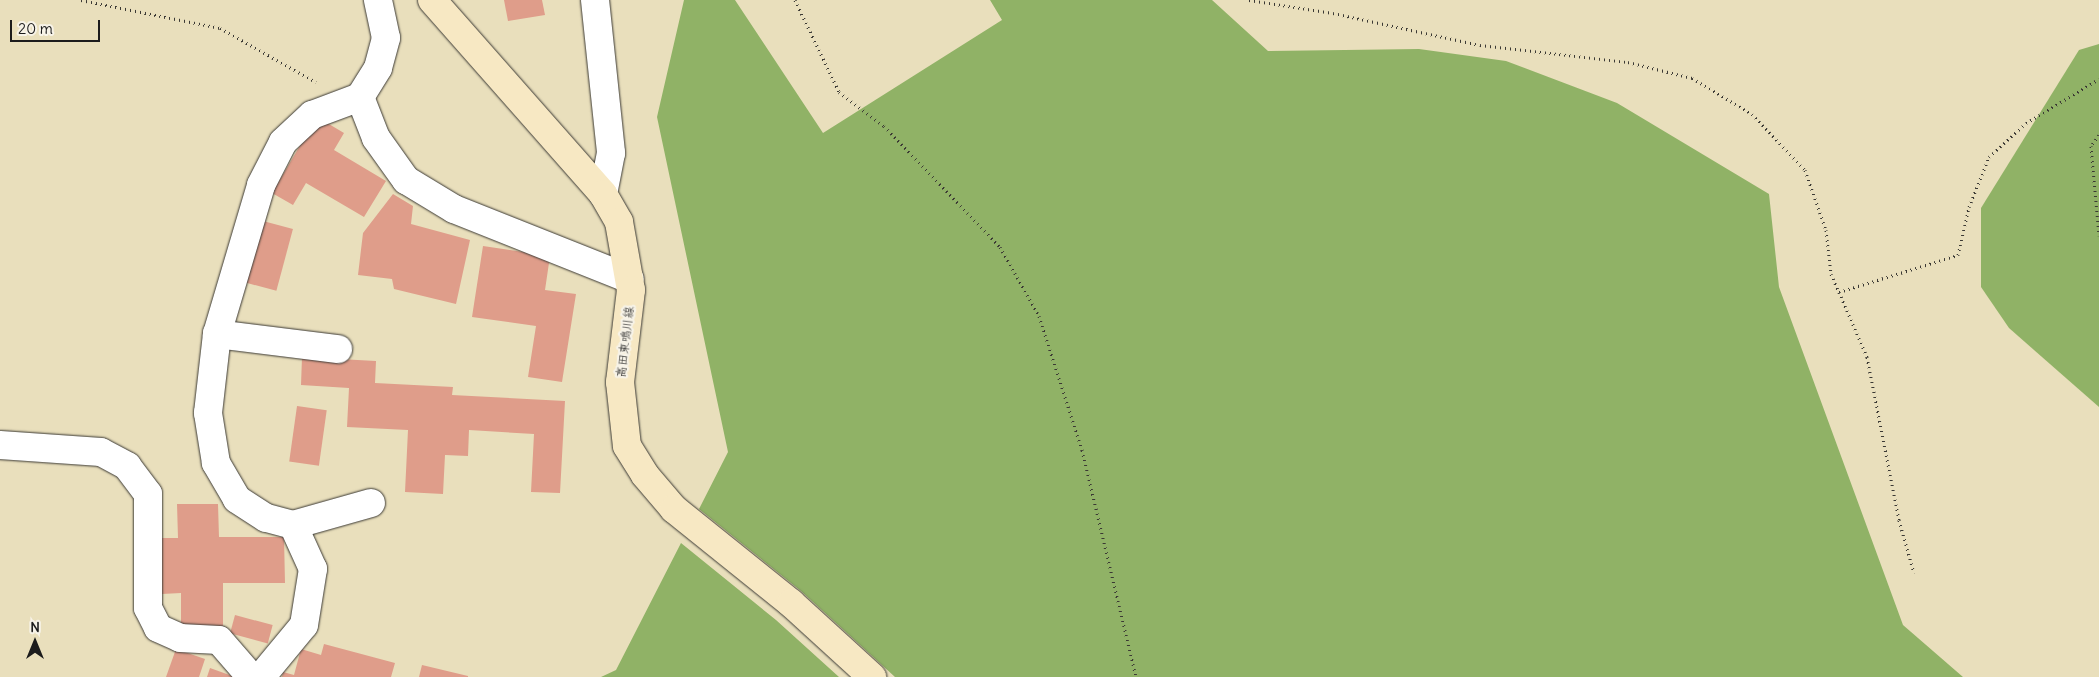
<!DOCTYPE html>
<html>
<head>
<meta charset="utf-8">
<style>
  body { margin:0 }
  #map { position:relative; width:2099px; height:677px; overflow:hidden; background:#e9dfbc; font-family:Delius,"Klee One",sans-serif }
  div>[style] { position:absolute }
  [style*='--x'] { left:calc(var(--x)*1px); top:calc(var(--y)*1px); width:calc(var(--w)*1px); rotate:calc(var(--a)*1deg) }
  .forest>* { inset:0; background:#90b266 }
  .building>* { inset:0; background:#df9d8a; transform-origin:0 0 }
  .path>* { height:3px; margin-top:-1.5px; transform-origin:0; background:repeating-linear-gradient(90deg,#3b3934 0 1px,transparent 0 5px) }
  .roads { filter:drop-shadow(0 0 1px #3b3934) drop-shadow(0 0 1px #3b3934) }
  .minor>* { height:28px; margin:-14px; padding:0 14px; transform-origin:14px; border-radius:14px; background:#fff }
  .secondary>* { height:28px; margin:-14px; padding:0 14px; transform-origin:14px; border-radius:14px; background:#f7e8c3 }
  span { translate:-50% -50%; white-space:nowrap; text-align:center; line-height:1.15; -webkit-text-stroke:4.5px #f7f3e8; paint-order:stroke }
  .street-label { font-size:12px; color:#1c1c1c }
  .north { position:absolute; left:10px; top:617px; width:50px; height:50px; -webkit-text-stroke:4px #f7f3e8; paint-order:stroke; rotate:0deg; font-size:14px; font-weight:700; line-height:20px; text-align:center; color:#1c1c1c }
  .north::after { content:''; display:block; margin:auto; width:18px; height:22px; background:#1c1c1c; clip-path:polygon(50% 0,100% 100%,50% 72%,0 100%) }
  .scale { position:absolute; left:10px; top:20px; width:90px; height:22px; box-sizing:border-box; border:2px solid #1c1c1c; border-top:0; padding-left:6px; font-size:15px; line-height:18px; white-space:nowrap; color:#1c1c1c; -webkit-text-stroke:4px #f7f3e8; paint-order:stroke }
</style>
</head>
<body>
<div id="map">
  <div class="forest">
    <div style="clip-path:polygon(684px 0,735px 0,823px 133px,1002px 20px,990px 0,1212px 0,1268px 51px,1419px 49px,1506px 61px,1617px 103px,1769px 194px,1779px 287px,1903px 625px,1963px 677px,895px 677px,801px 591px,699px 509px,728px 452px,657px 117px)"></div>
    <div style="clip-path:polygon(2099px 44px,2099px 407px,2009px 328px,1981px 287px,1981px 208px,2079px 50px)"></div>
    <div style="clip-path:polygon(681px 543px,776px 620px,839px 677px,601px 677px,616px 670px)"></div>
  </div>
  <div class="building">
    <div style="clip-path:polygon(504px 0,542px 0,545px 15px,508px 21px)"></div>
    <div style="clip-path:polygon(317px 117px,344px 133px,334px 150px,386px 181px,364px 217px,306px 183px,293px 205px,272px 193px)"></div>
    <div style="clip-path:polygon(393px 194px,413px 206px,411px 224px,470px 240px,456px 304px,394px 289px,392px 279px,358px 275px,363px 233px)"></div>
    <div style="left:263px;top:221px;width:31px;height:64px;rotate:15deg"></div>
    <div style="clip-path:polygon(483px 246px,550px 256px,545px 290px,576px 294px,562px 382px,528px 377px,536px 326px,472px 317px)"></div>
    <div style="clip-path:polygon(302px 357px,376px 361px,375px 383px,453px 387px,452px 395px,565px 401px,560px 493px,531px 492px,534px 434px,469px 430px,468px 456px,445px 455px,443px 494px,405px 492px,408px 430px,347px 427px,349px 388px,301px 385px)"></div>
    <div style="left:297px;top:406px;width:30px;height:56px;rotate:8deg"></div>
    <div style="clip-path:polygon(177px 504px,218px 504px,219px 537px,284px 537px,285px 583px,223px 583px,223px 626px,181px 626px,181px 593px,162px 594px,161px 538px,178px 538px)"></div>
    <div style="left:235px;top:615px;width:39px;height:19px;rotate:15deg"></div>
    <div style="clip-path:polygon(324px 644px,395px 663px,391px 677px,282px 677px,283px 672px,294px 675px,301px 649px,321px 655px)"></div>
    <div style="clip-path:polygon(176px 649px,205px 659px,199px 677px,166px 677px)"></div>
    <div style="clip-path:polygon(422px 665px,468px 676px,468px 677px,419px 677px)"></div>
    <div style="clip-path:polygon(210px 668px,235px 677px,207px 677px)"></div>
  </div>
  <div class="path">
    <div style="--x:81;--y:0;--w:142;--a:11.4"></div>
    <div style="--x:220;--y:28;--w:110;--a:29.4"></div>
    <div style="--x:795;--y:0;--w:102;--a:64.4"></div>
    <div style="--x:839;--y:92;--w:56;--a:37.1"></div>
    <div style="--x:884;--y:126;--w:168;--a:46.2"></div>
    <div style="--x:1000;--y:247;--w:79;--a:60.5"></div>
    <div style="--x:1039;--y:316;--w:141;--a:72.2"></div>
    <div style="--x:1082;--y:450;--w:233;--a:76.6"></div>
    <div style="--x:1249;--y:0;--w:85;--a:8.8"></div>
    <div style="--x:1333;--y:13;--w:150;--a:12.3"></div>
    <div style="--x:1480;--y:45;--w:149;--a:6.6"></div>
    <div style="--x:1628;--y:62;--w:66;--a:14"></div>
    <div style="--x:1692;--y:78;--w:70;--a:31"></div>
    <div style="--x:1752;--y:114;--w:77;--a:46.6"></div>
    <div style="--x:1805;--y:170;--w:64;--a:70.7"></div>
    <div style="--x:1826;--y:230;--w:44;--a:83.5"></div>
    <div style="--x:1831;--y:274;--w:20;--a:66"></div>
    <div style="--x:1839;--y:292;--w:125;--a:-17.3"></div>
    <div style="--x:1958;--y:255;--w:49;--a:-77.1"></div>
    <div style="--x:1969;--y:207;--w:54;--a:-68.2"></div>
    <div style="--x:1989;--y:157;--w:50;--a:-42.6"></div>
    <div style="--x:2026;--y:123;--w:85;--a:-31.1"></div>
    <div style="--x:2099;--y:135;--w:14;--a:126"></div>
    <div style="--x:2091;--y:146;--w:90;--a:84.9"></div>
    <div style="--x:1839;--y:292;--w:71;--a:66.7"></div>
    <div style="--x:1867;--y:357;--w:166;--a:78.9"></div>
    <div style="--x:1899;--y:520;--w:55;--a:74.2"></div>
  </div>
  <div class="roads">
    <div class="minor">
      <div style="--x:595;--y:0;--w:154;--a:84"></div>
      <div style="--x:611;--y:153;--w:42;--a:101"></div>
      <div style="--x:360;--y:97;--w:44;--a:68.7"></div>
      <div style="--x:376;--y:138;--w:52;--a:54.5"></div>
      <div style="--x:406;--y:180;--w:56;--a:31.1"></div>
      <div style="--x:454;--y:209;--w:189;--a:21.7"></div>
      <div style="--x:217;--y:334;--w:122;--a:7.1"></div>
      <div style="--x:0;--y:445;--w:101;--a:4"></div>
      <div style="--x:101;--y:452;--w:30;--a:28"></div>
      <div style="--x:127;--y:466;--w:35;--a:53"></div>
      <div style="--x:148;--y:494;--w:114;--a:90"></div>
      <div style="--x:148;--y:608;--w:22;--a:63"></div>
      <div style="--x:158;--y:628;--w:24;--a:24"></div>
      <div style="--x:180;--y:638;--w:39;--a:3"></div>
      <div style="--x:219;--y:640;--w:49;--a:49.1"></div>
      <div style="--x:293;--y:525;--w:81;--a:-15.8"></div>
      <div style="--x:261;--y:677;--w:67;--a:-50.4"></div>
      <div style="--x:304;--y:625;--w:57;--a:-80.9"></div>
      <div style="--x:313;--y:569;--w:48;--a:-114.4"></div>
      <div style="--x:293;--y:525;--w:28;--a:-165"></div>
      <div style="--x:266;--y:518;--w:35;--a:-147"></div>
      <div style="--x:237;--y:499;--w:42;--a:-120.3"></div>
      <div style="--x:216;--y:463;--w:51;--a:-99.1"></div>
      <div style="--x:208;--y:413;--w:80;--a:-83.5"></div>
      <div style="--x:217;--y:334;--w:155;--a:-73.5"></div>
      <div style="--x:261;--y:185;--w:48;--a:-62.9"></div>
      <div style="--x:283;--y:142;--w:40;--a:-43"></div>
      <div style="--x:312;--y:115;--w:51;--a:-20.6"></div>
      <div style="--x:360;--y:97;--w:34;--a:-58"></div>
      <div style="--x:378;--y:68;--w:31;--a:-75"></div>
      <div style="--x:386;--y:38;--w:39;--a:-102"></div>
    </div>
    <div class="secondary">
      <div style="--x:432;--y:0;--w:259;--a:48.6"></div>
      <div style="--x:603;--y:194;--w:32;--a:60"></div>
      <div style="--x:619;--y:222;--w:69;--a:80"></div>
      <div style="--x:631;--y:290;--w:93;--a:96.8"></div>
      <div style="--x:620;--y:382;--w:64;--a:83.8"></div>
      <div style="--x:627;--y:446;--w:34;--a:58"></div>
      <div style="--x:645;--y:475;--w:45;--a:49.5"></div>
      <div style="--x:674;--y:509;--w:150;--a:38.8"></div>
      <div style="--x:791;--y:603;--w:110;--a:42.4"></div>
    </div>
  </div>
  <div class="street-label">
    <span style="left:625px;top:342px;rotate:-83deg">高田東鳴川線</span>
  </div>
  <div class="north">N</div>
  <div class="scale">20 m</div>
</div>
</body>
</html>
